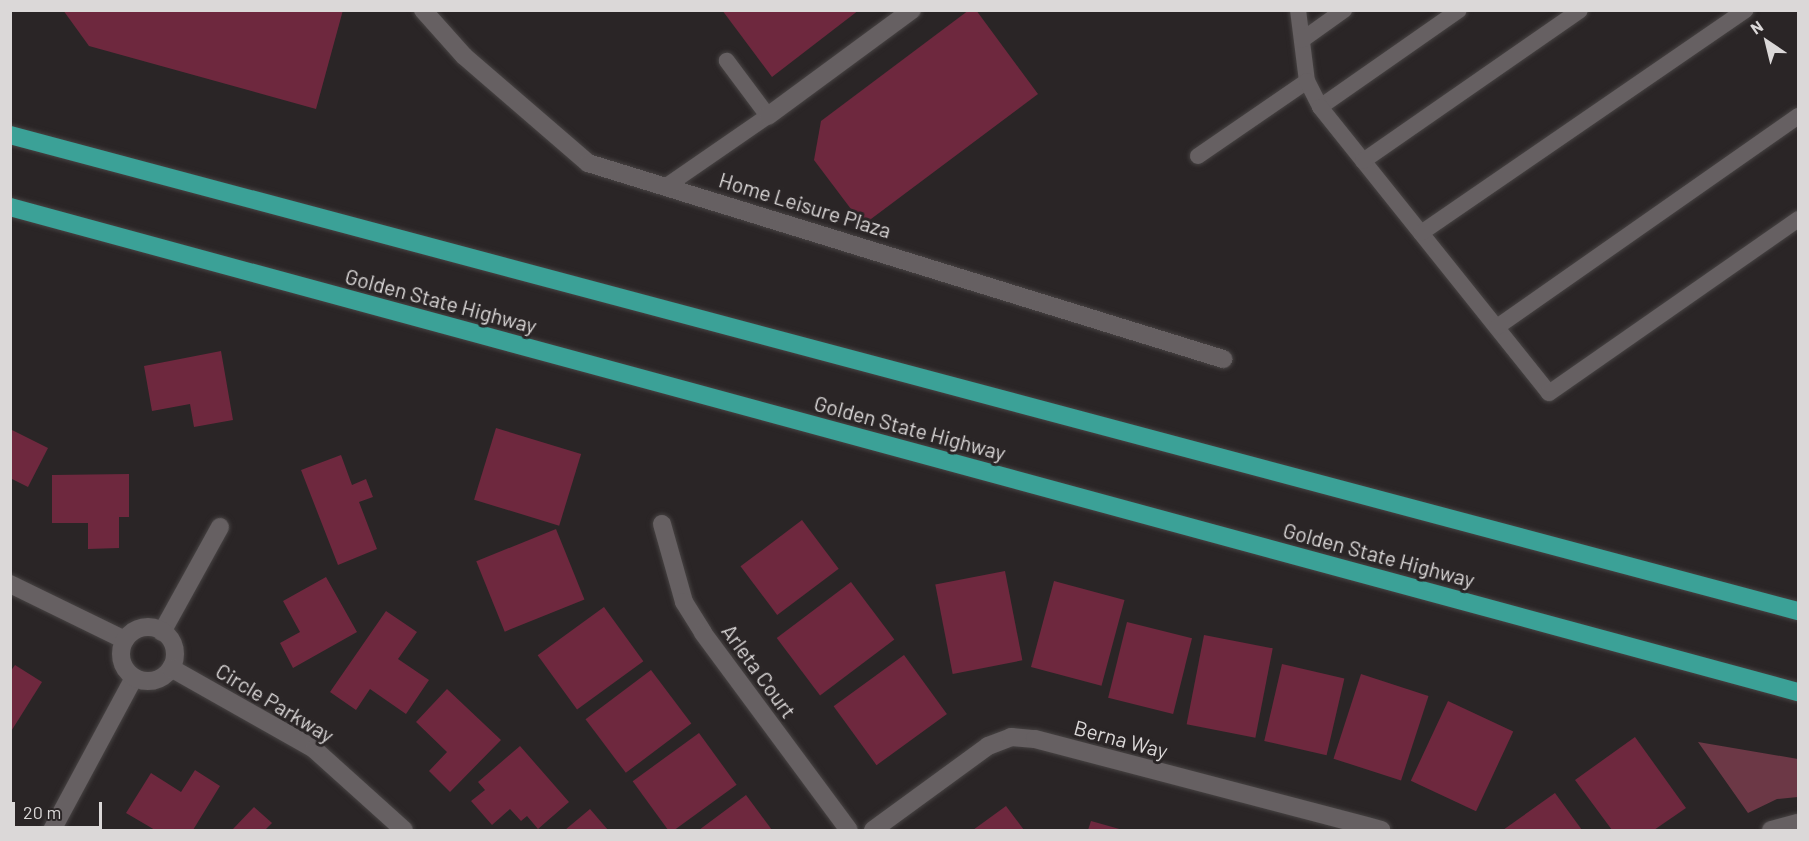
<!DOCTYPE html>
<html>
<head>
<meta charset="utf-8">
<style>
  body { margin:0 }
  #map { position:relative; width:1809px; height:841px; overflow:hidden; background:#2a2526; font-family:Barlow,sans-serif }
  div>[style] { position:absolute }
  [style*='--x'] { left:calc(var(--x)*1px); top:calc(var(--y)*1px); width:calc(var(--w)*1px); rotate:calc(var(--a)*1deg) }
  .green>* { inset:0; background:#6c3846 }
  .building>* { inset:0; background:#6e283e; transform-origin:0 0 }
  .roads { filter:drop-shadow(0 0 2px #474343) drop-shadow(0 0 2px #474343) }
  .service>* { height:16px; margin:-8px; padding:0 8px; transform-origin:8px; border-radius:8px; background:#666062 }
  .minor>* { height:18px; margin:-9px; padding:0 9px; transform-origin:9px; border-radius:9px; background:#666062 }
  .tertiary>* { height:18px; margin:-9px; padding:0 9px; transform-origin:9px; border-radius:9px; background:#666062 }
  .tertiary>.ring { margin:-9px; padding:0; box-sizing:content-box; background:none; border:18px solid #666062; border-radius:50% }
  .motorway>* { height:18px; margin:-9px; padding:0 9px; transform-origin:9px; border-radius:9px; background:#3ba197 }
  span { translate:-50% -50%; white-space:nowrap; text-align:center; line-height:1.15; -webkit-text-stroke:6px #2a2526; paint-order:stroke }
  .street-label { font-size:21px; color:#dbd8d8 }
  .frame { position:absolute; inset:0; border:12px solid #dbd8d8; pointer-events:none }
  .north { position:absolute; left:1737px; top:12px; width:60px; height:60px; -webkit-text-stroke:4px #2a2526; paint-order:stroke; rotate:325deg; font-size:16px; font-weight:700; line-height:24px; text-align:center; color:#dbd8d8 }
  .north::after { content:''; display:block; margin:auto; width:21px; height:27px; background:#dbd8d8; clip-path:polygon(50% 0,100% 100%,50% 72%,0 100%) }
  .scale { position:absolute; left:12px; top:802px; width:90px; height:27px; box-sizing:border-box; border:3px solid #dbd8d8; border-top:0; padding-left:8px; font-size:18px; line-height:21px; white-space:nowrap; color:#dbd8d8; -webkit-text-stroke:4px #2a2526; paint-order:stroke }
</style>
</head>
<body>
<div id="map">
  <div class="green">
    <div style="clip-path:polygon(1698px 742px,1798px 759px,1798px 797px,1777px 799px,1748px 813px)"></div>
  </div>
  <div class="building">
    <div style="clip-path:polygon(63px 10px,343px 10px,316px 109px,89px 46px)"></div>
    <div style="clip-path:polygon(722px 10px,859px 10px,772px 77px)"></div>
    <div style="clip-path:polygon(969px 10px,976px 10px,1038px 94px,863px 225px,814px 160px,821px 121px)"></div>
    <div style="clip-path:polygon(221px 351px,233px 420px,194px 427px,190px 404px,152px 411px,144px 366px)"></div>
    <div style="left:496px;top:428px;width:89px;height:75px;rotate:17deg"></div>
    <div style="clip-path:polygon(10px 429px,48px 448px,28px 487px,10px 478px)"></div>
    <div style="clip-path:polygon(341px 455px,352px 485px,366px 479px,373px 497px,359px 502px,377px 549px,338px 565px,301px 470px)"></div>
    <div style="clip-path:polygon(129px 474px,129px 517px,119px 517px,119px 548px,88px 549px,88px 523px,52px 523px,52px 475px)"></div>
    <div style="left:802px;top:520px;width:61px;height:77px;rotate:53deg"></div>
    <div style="left:556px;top:529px;width:76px;height:86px;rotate:68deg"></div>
    <div style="left:1005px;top:571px;width:91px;height:71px;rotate:79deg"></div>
    <div style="clip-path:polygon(326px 577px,357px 632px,293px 668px,280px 643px,300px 632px,283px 601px)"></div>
    <div style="left:1054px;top:581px;width:73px;height:89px;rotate:15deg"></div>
    <div style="left:851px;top:582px;width:72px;height:93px;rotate:53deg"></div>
    <div style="left:604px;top:607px;width:67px;height:82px;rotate:54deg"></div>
    <div style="clip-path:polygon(386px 611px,417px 632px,398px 659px,429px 680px,406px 714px,370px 689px,356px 710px,330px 692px)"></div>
    <div style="left:1127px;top:622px;width:67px;height:78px;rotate:14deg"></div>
    <div style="left:1204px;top:635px;width:70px;height:91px;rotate:11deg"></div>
    <div style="left:904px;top:655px;width:73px;height:87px;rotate:54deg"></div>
    <div style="left:1282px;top:664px;width:64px;height:79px;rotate:13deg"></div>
    <div style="clip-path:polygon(15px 665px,42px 682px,10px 733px,10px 672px)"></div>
    <div style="left:651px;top:670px;width:67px;height:82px;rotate:53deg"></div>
    <div style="left:1361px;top:674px;width:71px;height:89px;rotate:18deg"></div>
    <div style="clip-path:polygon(447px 689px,501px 740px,450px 792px,429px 771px,447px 752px,416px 722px)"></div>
    <div style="left:1448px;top:701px;width:72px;height:88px;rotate:25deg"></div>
    <div style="left:699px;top:733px;width:64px;height:82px;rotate:54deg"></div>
    <div style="clip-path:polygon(1635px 737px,1686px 808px,1654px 830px,1612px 830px,1575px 780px)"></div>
    <div style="clip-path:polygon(520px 746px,569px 802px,538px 829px,527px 816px,521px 821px,510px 809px,492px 825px,471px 801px,485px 790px,478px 782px)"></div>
    <div style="clip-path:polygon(195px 770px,220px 786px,193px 830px,155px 830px,126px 813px,151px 773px,181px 792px)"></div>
    <div style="clip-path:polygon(1555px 793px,1582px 830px,1503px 830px)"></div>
    <div style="clip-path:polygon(746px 795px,772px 830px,699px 830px)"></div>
    <div style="clip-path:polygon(1006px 806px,1024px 830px,973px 830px)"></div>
    <div style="clip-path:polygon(254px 807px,272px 823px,265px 830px,232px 830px)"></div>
    <div style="clip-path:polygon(590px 809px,608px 830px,565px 830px)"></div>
    <div style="clip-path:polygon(1091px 821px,1123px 830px,1088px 830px)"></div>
  </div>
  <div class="roads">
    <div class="service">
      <div style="--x:1298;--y:10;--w:72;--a:82.8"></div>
      <div style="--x:1302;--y:40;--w:52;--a:-35.5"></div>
      <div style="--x:1320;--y:107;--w:169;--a:-34.9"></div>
      <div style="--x:1198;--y:156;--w:132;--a:-34.5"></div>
      <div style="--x:1307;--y:81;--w:29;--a:63"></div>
      <div style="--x:1320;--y:107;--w:366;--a:51.3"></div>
      <div style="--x:1549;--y:393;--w:304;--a:-34.9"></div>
      <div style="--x:1363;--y:161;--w:264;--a:-34.8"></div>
      <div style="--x:665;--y:187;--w:125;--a:-34.6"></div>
      <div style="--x:768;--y:116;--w:69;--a:-126.7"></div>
      <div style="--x:1421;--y:233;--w:394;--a:-34.5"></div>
      <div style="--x:1497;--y:327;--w:368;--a:-35"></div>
    </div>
    <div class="minor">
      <div style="--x:423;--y:10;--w:62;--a:48.3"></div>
      <div style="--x:464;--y:56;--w:164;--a:40.8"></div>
      <div style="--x:588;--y:163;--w:665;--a:17.15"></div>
      <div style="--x:768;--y:116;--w:179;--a:-36.4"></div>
      <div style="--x:662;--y:524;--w:81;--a:74.2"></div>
      <div style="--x:684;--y:602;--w:36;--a:58"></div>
      <div style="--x:703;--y:633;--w:245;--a:53.5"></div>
      <div style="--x:162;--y:632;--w:120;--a:-61.1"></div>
      <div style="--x:52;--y:830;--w:173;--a:-61.7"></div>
      <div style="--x:873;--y:830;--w:142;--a:-36.1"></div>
      <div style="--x:988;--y:746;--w:25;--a:-21"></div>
      <div style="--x:1011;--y:737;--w:24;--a:5"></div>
      <div style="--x:1035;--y:739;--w:358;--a:14.7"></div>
    </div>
    <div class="tertiary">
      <div style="--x:10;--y:584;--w:128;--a:26"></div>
      <div class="ring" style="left:121px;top:627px;width:36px;height:36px"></div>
      <div style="--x:171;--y:668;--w:164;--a:29.5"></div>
      <div style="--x:314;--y:749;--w:121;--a:42"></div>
      <div style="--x:1771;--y:830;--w:28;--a:-15"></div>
    </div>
    <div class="motorway">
      <div style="--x:10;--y:135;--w:1850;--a:14.91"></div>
      <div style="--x:10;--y:207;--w:1853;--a:15.18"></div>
    </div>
  </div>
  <div class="street-label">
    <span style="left:805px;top:205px;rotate:17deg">Home Leisure Plaza</span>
    <span style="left:441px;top:301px;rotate:15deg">Golden State Highway</span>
    <span style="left:910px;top:428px;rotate:15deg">Golden State Highway</span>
    <span style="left:1379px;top:555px;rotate:15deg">Golden State Highway</span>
    <span style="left:759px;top:671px;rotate:54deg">Arleta Court</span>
    <span style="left:275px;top:703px;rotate:31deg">Circle Parkway</span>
    <span style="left:1121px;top:739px;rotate:15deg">Berna Way</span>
  </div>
  <div class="frame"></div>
  <div class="north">N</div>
  <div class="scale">20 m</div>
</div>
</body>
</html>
